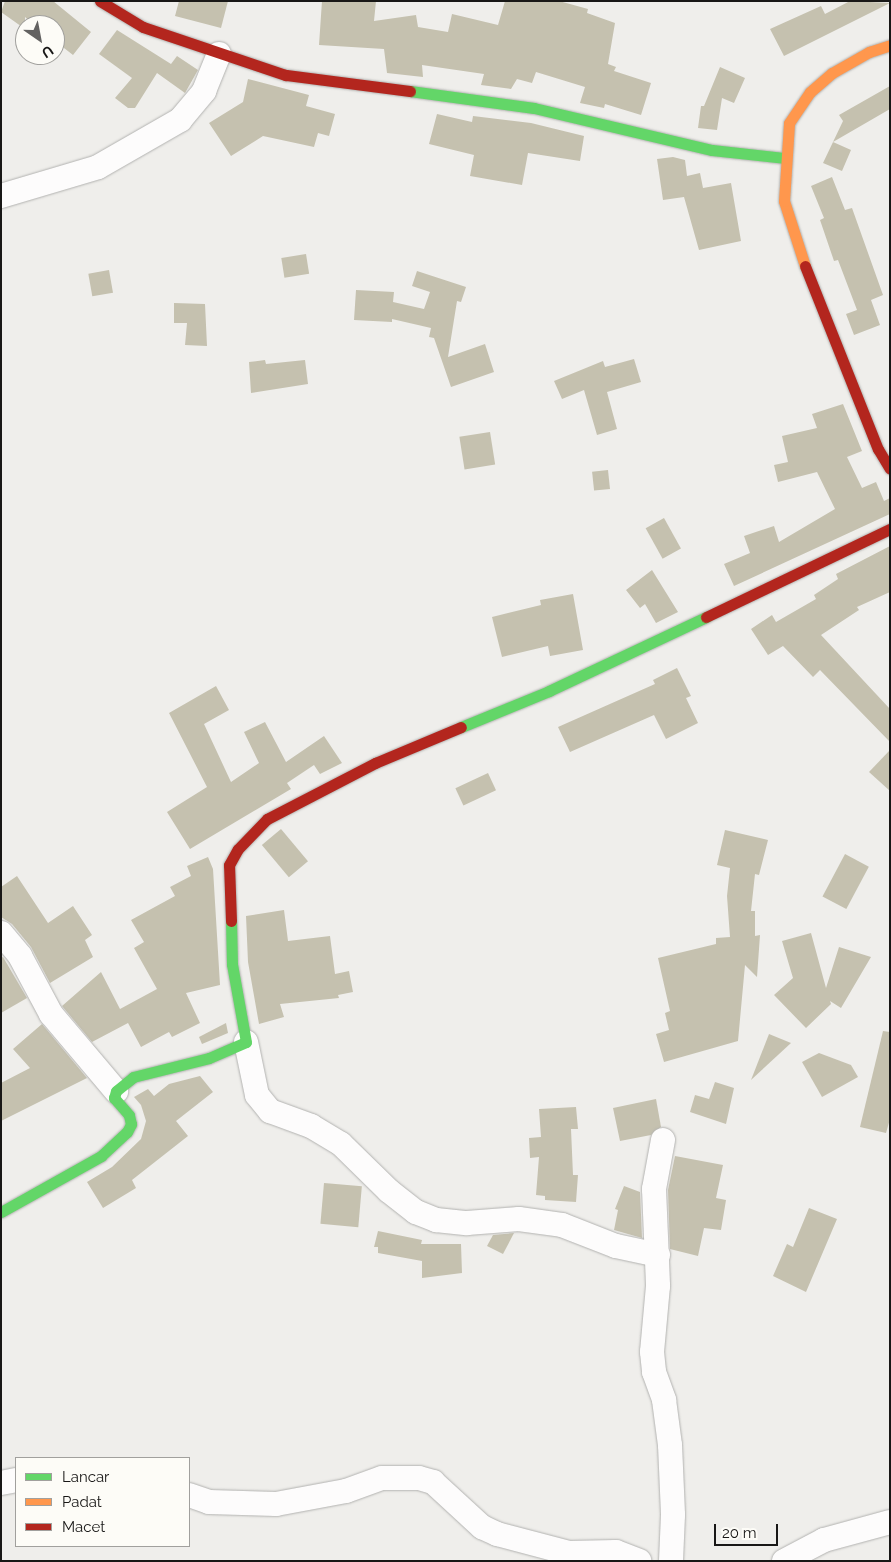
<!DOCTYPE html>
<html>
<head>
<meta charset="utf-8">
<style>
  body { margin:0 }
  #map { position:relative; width:891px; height:1562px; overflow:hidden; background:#efeeeb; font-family:Raleway,sans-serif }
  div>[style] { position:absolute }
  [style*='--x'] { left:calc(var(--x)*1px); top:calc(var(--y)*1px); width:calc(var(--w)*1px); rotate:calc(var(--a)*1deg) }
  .building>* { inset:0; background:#c5c1af; transform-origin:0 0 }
  .roads { filter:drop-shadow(0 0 1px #b2b2b0) drop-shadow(0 0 1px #b2b2b0) }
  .street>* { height:24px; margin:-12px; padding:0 12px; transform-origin:12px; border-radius:12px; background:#fdfcfc }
  .fast>* { height:11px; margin:-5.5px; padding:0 5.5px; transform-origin:5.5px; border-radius:5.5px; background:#63d668 }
  .slow>* { height:11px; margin:-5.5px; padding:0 5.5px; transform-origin:5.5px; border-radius:5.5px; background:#ff974d }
  .jam>* { height:11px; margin:-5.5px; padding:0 5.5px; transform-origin:5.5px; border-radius:5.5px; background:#b3261e }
  span { translate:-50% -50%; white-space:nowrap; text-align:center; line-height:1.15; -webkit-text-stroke:4.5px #fdfcf7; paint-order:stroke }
  .frame { position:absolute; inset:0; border:2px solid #181716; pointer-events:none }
  .legend { position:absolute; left:15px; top:1457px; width:175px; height:90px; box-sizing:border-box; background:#fdfcf7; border:1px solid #a1a09d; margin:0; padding:6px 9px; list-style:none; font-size:15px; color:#181716 }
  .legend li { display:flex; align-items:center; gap:10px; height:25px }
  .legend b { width:25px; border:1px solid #a1a09d }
  .north { position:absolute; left:15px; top:15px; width:50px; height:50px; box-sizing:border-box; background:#fdfcf7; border:1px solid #a1a09d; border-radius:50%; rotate:147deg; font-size:14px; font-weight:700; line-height:20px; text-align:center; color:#181716 }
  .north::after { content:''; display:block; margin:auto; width:18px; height:22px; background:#636261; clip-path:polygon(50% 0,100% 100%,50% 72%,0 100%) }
  .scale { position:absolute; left:714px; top:1524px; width:64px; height:22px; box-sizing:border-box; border:2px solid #181716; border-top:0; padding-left:6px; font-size:15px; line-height:18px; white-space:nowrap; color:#181716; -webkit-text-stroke:4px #fdfcf7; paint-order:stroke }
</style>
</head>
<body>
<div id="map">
  <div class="building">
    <div style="clip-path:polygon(5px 1px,53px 1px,91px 32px,73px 55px,55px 41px,55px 25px,34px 25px,25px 17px,25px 29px,1px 12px)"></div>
    <div style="clip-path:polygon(179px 1px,228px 1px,221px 28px,175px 16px)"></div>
    <div style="clip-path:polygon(322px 1px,376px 1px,374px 21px,416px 15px,418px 27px,448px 32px,452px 14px,498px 25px,505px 1px,559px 1px,588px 9px,587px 13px,615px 23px,608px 64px,616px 67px,614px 71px,651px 83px,641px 115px,605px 104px,604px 108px,580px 103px,585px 87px,536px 72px,532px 83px,517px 79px,511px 89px,481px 85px,484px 74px,422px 65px,423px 77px,387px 73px,384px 49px,319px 45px)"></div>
    <div style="clip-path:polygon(850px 1px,890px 3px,784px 56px,770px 29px,821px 6px,825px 14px)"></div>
    <div style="clip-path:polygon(117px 30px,171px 64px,177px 56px,198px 70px,185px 93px,157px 73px,135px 108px,128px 108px,115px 98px,132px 78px,99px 54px)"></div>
    <div style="clip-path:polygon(720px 67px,745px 78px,734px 103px,722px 98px,717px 130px,698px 128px,701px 106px,704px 106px)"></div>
    <div style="clip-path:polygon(248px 79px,309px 95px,306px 106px,335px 114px,329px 136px,318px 133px,314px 147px,263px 136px,231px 156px,209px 123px,243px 102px)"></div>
    <div style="clip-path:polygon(890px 86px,890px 109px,833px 142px,851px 150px,842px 171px,823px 163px,843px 121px,839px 115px)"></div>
    <div style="clip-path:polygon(437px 114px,472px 122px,473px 116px,531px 123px,584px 136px,580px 161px,528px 153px,522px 185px,470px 176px,474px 155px,429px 144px)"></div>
    <div style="clip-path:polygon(673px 157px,685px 160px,687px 176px,700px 173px,703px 188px,731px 183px,741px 241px,699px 250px,684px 197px,663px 200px,657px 159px)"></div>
    <div style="clip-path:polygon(832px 177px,845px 210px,852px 208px,883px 295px,871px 300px,880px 325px,854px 335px,846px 314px,857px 310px,838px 260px,834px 261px,820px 220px,824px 218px,811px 186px)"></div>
    <div style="left:306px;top:254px;width:20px;height:25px;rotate:81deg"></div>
    <div style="left:109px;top:270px;width:23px;height:21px;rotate:80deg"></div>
    <div style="clip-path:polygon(417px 271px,466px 287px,461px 302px,457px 301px,448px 357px,485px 344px,494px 372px,451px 387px,434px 338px,429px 337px,431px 328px,392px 319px,392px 322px,354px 320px,356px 290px,394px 292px,393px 302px,424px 309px,430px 292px,412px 286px)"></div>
    <div style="clip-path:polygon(174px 303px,205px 304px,207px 346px,185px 345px,187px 323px,174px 323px)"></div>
    <div style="clip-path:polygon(634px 359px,641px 382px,607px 392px,617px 429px,597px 435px,584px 390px,562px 399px,554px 381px,603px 361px,605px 367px)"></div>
    <div style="clip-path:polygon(265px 360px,266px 364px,305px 360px,308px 384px,251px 393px,249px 362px)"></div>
    <div style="clip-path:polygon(843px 404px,862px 451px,847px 457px,862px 488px,876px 482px,884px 501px,890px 498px,890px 514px,734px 586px,724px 564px,750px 553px,744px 536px,774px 526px,779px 542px,835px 509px,817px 472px,778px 482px,774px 465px,788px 462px,782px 436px,817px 428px,812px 414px)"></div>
    <div style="left:490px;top:432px;width:33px;height:31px;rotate:81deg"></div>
    <div style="left:608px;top:470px;width:19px;height:16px;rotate:84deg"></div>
    <div style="left:664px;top:518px;width:35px;height:21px;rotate:61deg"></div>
    <div style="clip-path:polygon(890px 546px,890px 592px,857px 607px,859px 610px,821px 635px,890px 709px,890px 742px,820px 670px,813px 677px,783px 646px,768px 655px,751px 629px,772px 615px,776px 622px,816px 599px,814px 595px,838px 579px,836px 574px)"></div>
    <div style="clip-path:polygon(652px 570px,678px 612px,656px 623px,645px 604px,640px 608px,626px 590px)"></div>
    <div style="clip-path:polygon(573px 594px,583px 650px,550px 656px,548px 646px,502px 657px,492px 617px,541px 605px,540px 600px)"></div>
    <div style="clip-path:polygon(677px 668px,691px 696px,686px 698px,698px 723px,666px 739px,654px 715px,570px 752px,558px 727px,655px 684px,653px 680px)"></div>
    <div style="clip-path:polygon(216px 686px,229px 710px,204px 724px,231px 782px,259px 763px,244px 732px,265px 722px,286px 762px,324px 736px,342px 763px,320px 774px,314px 765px,287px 783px,291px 789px,190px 849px,167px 812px,207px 787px,169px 713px)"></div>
    <div style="clip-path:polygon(890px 750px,890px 791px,869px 772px)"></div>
    <div style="left:488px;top:773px;width:19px;height:36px;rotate:65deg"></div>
    <div style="left:281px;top:829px;width:42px;height:25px;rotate:50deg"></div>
    <div style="clip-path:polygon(725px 830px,768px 840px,759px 875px,755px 874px,751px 911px,755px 911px,755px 936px,760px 935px,757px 977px,745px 965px,738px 1041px,664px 1062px,656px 1034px,669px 1030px,665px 1013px,670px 1011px,658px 958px,716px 944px,716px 938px,730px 937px,727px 896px,730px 868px,717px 865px)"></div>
    <div style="left:845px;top:854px;width:27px;height:48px;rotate:28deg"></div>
    <div style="clip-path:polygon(208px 857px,213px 869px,220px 985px,186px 993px,200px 1023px,172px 1037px,169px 1032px,141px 1047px,128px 1023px,92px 1042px,62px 1006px,101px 972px,120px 1009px,157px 989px,134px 948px,144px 942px,131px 920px,175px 896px,170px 887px,191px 876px,187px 866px)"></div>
    <div style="clip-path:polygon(17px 876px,48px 923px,73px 906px,92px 935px,85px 940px,93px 957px,50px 983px,31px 947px,12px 924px,1px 917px,1px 887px)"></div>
    <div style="clip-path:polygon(284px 910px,288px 941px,330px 936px,335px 974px,349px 971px,353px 992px,338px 995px,339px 998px,280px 1004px,284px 1017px,259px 1024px,248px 962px,246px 916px)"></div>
    <div style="clip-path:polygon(811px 933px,826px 988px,839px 947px,871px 957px,841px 1008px,830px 1001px,831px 1004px,806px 1028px,774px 995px,793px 978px,782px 941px)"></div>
    <div style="clip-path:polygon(3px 957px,27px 998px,1px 1013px,1px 958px)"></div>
    <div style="clip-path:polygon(226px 1023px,228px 1033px,202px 1044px,199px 1037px)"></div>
    <div style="clip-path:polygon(42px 1024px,87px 1078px,1px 1121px,1px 1083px,30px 1068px,13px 1049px)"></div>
    <div style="clip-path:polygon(883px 1031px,890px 1032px,890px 1119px,886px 1133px,860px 1127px)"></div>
    <div style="clip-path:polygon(769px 1034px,791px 1043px,751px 1080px)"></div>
    <div style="clip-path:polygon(819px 1053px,851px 1065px,858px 1077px,822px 1097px,802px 1062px)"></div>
    <div style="clip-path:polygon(200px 1076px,213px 1092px,176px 1121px,188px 1136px,132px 1180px,136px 1188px,103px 1208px,87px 1182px,112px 1167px,141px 1139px,146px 1121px,141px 1105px,134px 1097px,148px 1089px,154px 1096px,169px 1084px)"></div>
    <div style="clip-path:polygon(715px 1082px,734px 1088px,726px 1124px,690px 1112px,695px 1095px,709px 1099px)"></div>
    <div style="clip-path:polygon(656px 1099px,661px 1127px,651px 1135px,620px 1141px,613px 1108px)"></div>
    <div style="clip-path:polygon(576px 1107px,578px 1129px,571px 1129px,573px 1175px,578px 1175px,576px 1202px,545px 1200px,545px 1196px,536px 1195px,539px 1157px,530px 1158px,529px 1138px,541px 1137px,539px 1109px)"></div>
    <div style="clip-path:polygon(675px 1156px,723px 1165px,716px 1198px,726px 1200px,721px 1230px,704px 1228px,698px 1256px,670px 1249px,668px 1190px)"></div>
    <div style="left:324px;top:1183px;width:38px;height:41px;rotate:5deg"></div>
    <div style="clip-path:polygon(624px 1186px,640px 1192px,642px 1238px,614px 1230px,618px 1210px,615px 1209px)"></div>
    <div style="clip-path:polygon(809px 1208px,837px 1219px,806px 1292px,773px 1276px,787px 1244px,793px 1247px)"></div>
    <div style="clip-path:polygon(378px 1231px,422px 1240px,421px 1244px,461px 1244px,462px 1273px,422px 1278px,422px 1261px,378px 1253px,378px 1247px,374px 1247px)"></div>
    <div style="clip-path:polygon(514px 1233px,503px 1254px,487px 1246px,493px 1235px)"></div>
  </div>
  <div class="roads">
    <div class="street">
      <div style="--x:1;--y:196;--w:101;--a:-16.6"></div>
      <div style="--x:98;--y:167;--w:95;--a:-29.8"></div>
      <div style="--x:180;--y:120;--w:38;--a:-50"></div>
      <div style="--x:204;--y:91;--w:40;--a:-68"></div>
      <div style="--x:1;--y:933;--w:30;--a:50"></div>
      <div style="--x:20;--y:956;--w:66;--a:61.9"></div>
      <div style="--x:51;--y:1014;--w:101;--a:49.8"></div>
      <div style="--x:246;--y:1042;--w:54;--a:78.3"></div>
      <div style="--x:257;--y:1095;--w:21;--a:51"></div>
      <div style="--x:270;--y:1111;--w:44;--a:20.1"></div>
      <div style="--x:311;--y:1126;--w:35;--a:31"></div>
      <div style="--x:341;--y:1144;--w:67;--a:44.4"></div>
      <div style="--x:389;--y:1191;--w:34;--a:38"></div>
      <div style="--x:416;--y:1212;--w:22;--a:22"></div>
      <div style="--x:436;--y:1220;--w:31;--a:6"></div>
      <div style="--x:467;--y:1223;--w:52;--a:-4.4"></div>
      <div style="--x:519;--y:1219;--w:43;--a:7.9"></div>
      <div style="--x:562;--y:1225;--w:58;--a:21.3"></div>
      <div style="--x:616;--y:1246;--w:43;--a:12.1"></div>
      <div style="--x:663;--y:1140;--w:50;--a:100.4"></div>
      <div style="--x:654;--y:1189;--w:97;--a:87.6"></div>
      <div style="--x:658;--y:1286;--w:66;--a:95.2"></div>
      <div style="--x:652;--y:1352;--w:20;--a:84"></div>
      <div style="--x:654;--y:1372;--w:30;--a:70"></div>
      <div style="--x:664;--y:1400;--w:45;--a:82.4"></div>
      <div style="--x:670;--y:1445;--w:70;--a:87.5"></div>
      <div style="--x:673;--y:1515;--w:46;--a:92.5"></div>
      <div style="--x:1;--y:1483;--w:15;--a:-11"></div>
      <div style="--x:189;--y:1495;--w:21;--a:19"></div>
      <div style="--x:209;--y:1502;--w:67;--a:1.7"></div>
      <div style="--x:276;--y:1504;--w:71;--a:-10.5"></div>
      <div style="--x:346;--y:1491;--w:38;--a:-20"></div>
      <div style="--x:382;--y:1478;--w:37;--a:0"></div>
      <div style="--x:419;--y:1478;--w:15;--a:16"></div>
      <div style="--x:433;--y:1482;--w:67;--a:42.6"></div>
      <div style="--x:482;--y:1527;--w:17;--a:25"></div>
      <div style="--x:497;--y:1534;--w:74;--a:14.8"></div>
      <div style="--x:569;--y:1553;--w:47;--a:-1.2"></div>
      <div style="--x:616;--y:1552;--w:25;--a:21"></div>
      <div style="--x:784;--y:1561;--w:45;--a:-27.7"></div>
      <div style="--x:824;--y:1540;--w:68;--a:-15.3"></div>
    </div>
    <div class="fast">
      <div style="--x:410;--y:91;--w:125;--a:7.8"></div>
      <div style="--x:534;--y:108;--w:183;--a:13.3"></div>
      <div style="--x:712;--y:150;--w:72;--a:6.3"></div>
      <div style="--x:461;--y:727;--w:95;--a:-22.2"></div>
      <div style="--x:549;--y:691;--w:174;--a:-25.2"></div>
      <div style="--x:1;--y:1212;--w:115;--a:-29.2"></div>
      <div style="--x:101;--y:1156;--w:35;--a:-43"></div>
      <div style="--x:127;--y:1132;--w:9;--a:-63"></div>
      <div style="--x:131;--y:1124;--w:9;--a:-103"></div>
      <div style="--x:129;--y:1115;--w:23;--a:-131"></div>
      <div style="--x:114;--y:1098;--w:7;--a:-74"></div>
      <div style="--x:116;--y:1091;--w:22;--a:-39"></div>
      <div style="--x:133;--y:1077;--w:78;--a:-14"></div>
      <div style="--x:209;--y:1058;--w:40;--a:-23.4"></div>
      <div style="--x:246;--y:1042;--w:79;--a:-100.2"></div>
      <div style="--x:232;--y:964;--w:43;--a:-91.3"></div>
    </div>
    <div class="slow">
      <div style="--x:805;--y:266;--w:68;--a:-107.9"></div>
      <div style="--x:784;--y:201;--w:78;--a:-86.3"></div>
      <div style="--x:789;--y:123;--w:37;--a:-56"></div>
      <div style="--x:810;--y:92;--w:29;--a:-41"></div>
      <div style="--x:832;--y:73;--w:43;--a:-29.6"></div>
      <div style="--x:869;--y:52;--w:22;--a:-18"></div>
    </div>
    <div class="jam">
      <div style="--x:100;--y:1;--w:50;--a:31.2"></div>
      <div style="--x:143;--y:27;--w:151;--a:18.6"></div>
      <div style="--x:286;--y:75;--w:125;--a:7.4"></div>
      <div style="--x:805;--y:266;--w:197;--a:68.3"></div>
      <div style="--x:878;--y:449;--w:23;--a:59"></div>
      <div style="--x:706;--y:617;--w:204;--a:-25.6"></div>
      <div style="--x:231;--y:921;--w:56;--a:-92"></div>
      <div style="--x:229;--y:865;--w:18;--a:-61"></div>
      <div style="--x:238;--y:849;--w:42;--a:-46"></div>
      <div style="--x:267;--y:819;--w:122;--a:-27.4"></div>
      <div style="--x:375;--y:763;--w:93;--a:-22.7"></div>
    </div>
  </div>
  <div class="frame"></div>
  <ul class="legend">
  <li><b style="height:6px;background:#63d668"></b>Lancar</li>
  <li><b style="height:6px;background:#ff974d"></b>Padat</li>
  <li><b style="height:6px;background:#b3261e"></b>Macet</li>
  </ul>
  <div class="north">U</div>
  <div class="scale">20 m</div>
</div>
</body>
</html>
